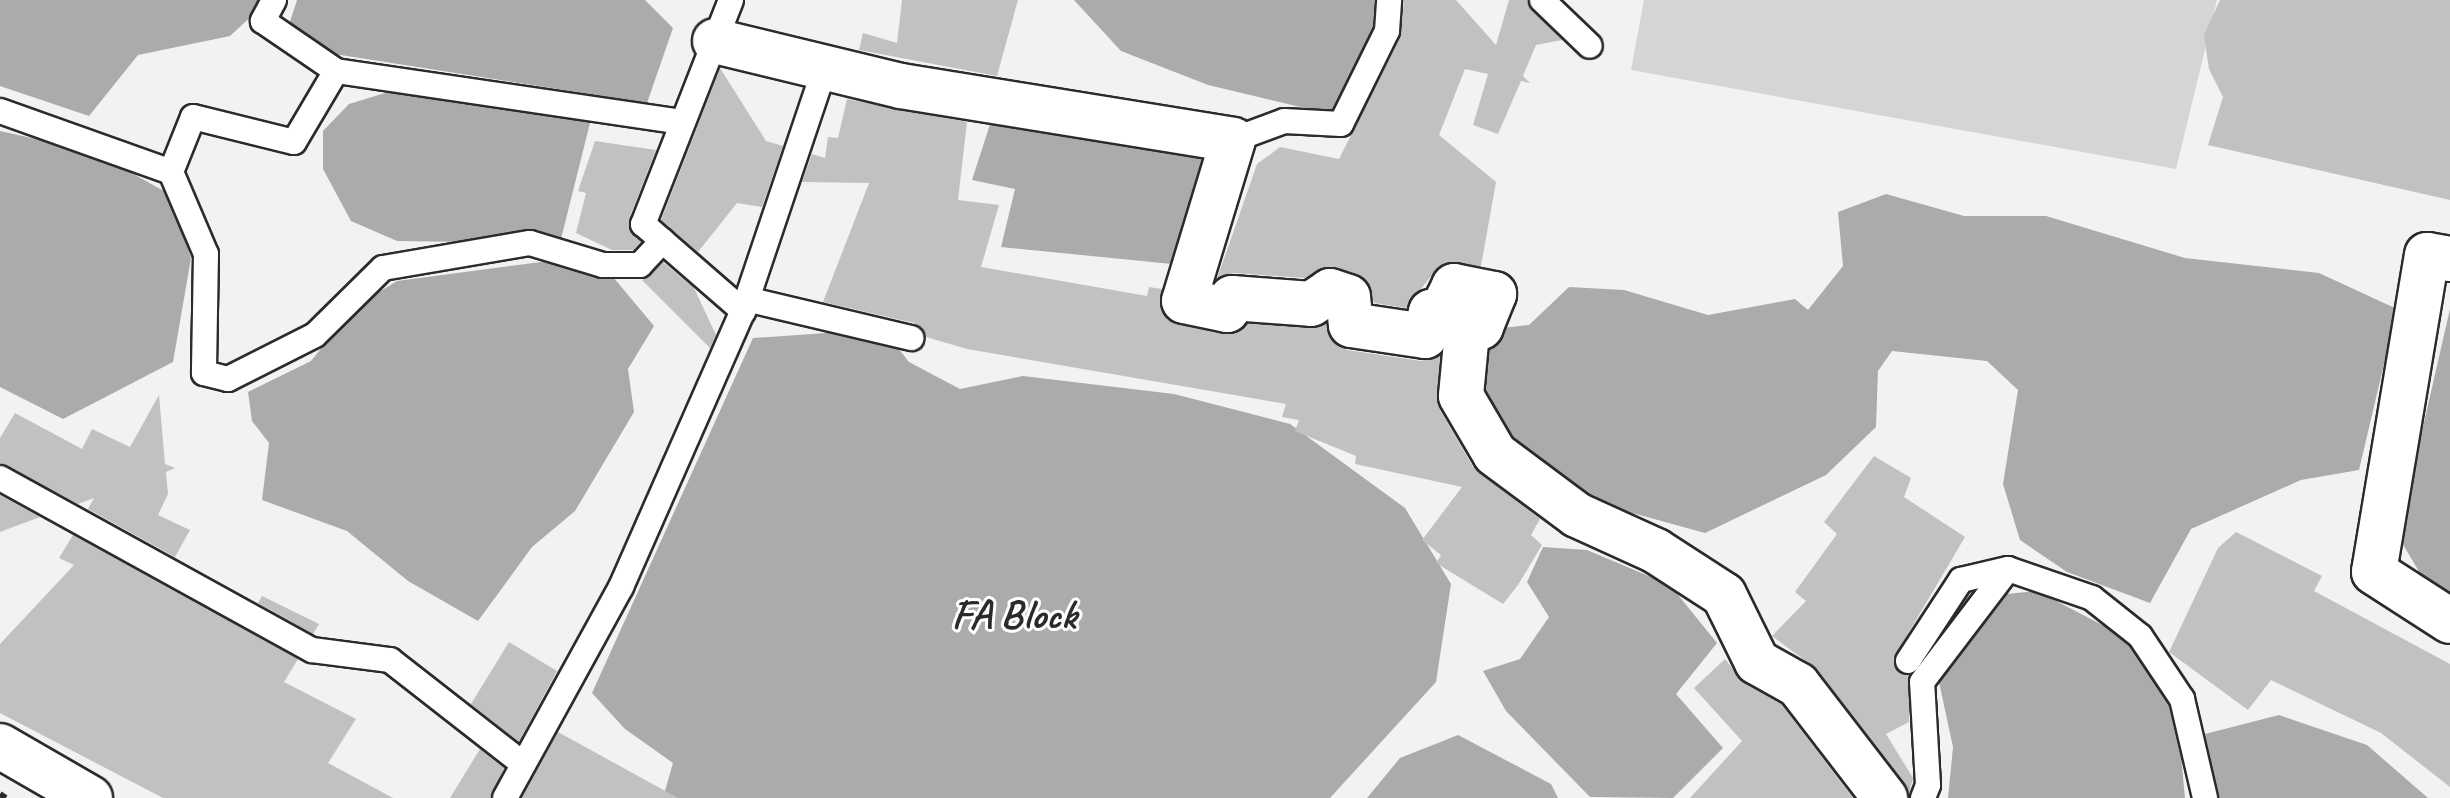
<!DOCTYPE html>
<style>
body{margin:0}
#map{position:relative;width:2450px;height:798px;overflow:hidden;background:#f2f2f2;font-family:Caveat,sans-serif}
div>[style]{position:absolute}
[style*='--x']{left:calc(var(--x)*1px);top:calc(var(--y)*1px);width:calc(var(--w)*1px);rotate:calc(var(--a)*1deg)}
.green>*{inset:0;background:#d5d5d5}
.water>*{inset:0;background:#ababab}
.building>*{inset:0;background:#c1c1c1}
.roads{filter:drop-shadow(2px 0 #2b2b2b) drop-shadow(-2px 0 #2b2b2b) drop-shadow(0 2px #2b2b2b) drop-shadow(0 -2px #2b2b2b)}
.service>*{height:24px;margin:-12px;padding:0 12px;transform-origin:12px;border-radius:12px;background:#fff}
.minor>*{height:44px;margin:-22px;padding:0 22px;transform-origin:22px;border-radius:22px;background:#fff}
.primary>*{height:44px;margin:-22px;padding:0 22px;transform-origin:22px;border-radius:22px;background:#fff}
.rail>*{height:6px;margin-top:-3px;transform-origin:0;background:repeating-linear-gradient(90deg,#2b2b2b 0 12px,transparent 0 18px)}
span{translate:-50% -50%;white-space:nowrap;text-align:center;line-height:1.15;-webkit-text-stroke:6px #fff;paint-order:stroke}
.neighbourhood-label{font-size:42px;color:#2b2b2b;font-weight:700}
</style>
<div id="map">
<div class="green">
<div style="clip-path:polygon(1644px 0,2217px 0,2176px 169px,1631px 70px)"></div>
</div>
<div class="water">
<div style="clip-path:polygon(0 0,269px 0,230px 36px,138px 55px,89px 116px,0 86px)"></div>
<div style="clip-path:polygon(297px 0,645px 0,673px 28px,647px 103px,315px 51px,287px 31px)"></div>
<div style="clip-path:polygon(1074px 0,1378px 0,1369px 69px,1338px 116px,1208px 85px,1121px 51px)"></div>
<div style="clip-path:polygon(408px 86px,591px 119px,560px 243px,397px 241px,351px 221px,323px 169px,323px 131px,349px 104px)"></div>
<div style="clip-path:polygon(993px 115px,1219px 150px,1192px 266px,1001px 247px,1015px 189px,972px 180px)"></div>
<div style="clip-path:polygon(0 131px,94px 152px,171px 195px,191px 258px,173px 362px,63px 419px,0 387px)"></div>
<div style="clip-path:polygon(1886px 194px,1964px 216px,2046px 216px,2185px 258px,2319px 273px,2397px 309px,2359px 470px,2301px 480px,2191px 529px,2150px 603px,2067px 572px,2020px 540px,2003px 484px,2018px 390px,1987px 361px,1892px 351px,1878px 371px,1876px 427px,1826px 475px,1705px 533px,1578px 498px,1506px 464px,1471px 402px,1476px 331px,1529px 325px,1569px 287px,1624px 290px,1708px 315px,1795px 299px,1808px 310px,1843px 266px,1838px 212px)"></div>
<div style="clip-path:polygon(541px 262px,603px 265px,654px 326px,628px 369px,634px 412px,575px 511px,532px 547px,478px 621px,408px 581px,347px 531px,262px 500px,269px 443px,252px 421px,248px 392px,311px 361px,356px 306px,397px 281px)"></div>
<div style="clip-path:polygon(2450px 309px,2450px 606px,2434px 597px,2398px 536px)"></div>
<div style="clip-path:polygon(883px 329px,909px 362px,960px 389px,1023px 376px,1174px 394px,1290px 424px,1405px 508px,1451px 584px,1436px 682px,1330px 798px,663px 798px,673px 763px,625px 729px,592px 693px,753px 338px)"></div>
<div style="clip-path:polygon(1543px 547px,1587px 550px,1670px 585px,1717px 643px,1676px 694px,1723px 748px,1673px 798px,1590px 797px,1506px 711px,1483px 671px,1520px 659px,1549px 617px,1527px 582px)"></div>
<div style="clip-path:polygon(2037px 591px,2135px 642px,2176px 703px,2185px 798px,1948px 798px,1953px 747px,1939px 682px,1997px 595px)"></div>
<div style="clip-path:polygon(2279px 715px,2367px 745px,2428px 798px,2218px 798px,2205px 734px)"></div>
<div style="clip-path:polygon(1458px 735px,1551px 784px,1558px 798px,1367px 798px,1400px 758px)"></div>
</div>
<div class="building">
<div style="clip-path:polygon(902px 0,1018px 0,997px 76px,859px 50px,863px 33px,897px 43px)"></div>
<div style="clip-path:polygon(1404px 0,1456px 0,1496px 45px,1509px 0,1527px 0,1562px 40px,1536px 45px,1523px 76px,1530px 83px,1521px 81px,1498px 134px,1473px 125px,1488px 74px,1465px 69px,1439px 135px,1496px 182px,1481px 266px,1439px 266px,1406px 308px,1374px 303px,1367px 281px,1337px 267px,1304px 278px,1234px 273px,1217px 279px,1257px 164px,1280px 147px,1339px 159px,1400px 38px)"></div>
<div style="clip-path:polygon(2220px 0,2450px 0,2450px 200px,2208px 145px,2223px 97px,2209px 69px,2204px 35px)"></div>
<div style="clip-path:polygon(720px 68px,766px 141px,783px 146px,762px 207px,737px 203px,698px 252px,661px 220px)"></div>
<div style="clip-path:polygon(847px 99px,967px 122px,958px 200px,999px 205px,981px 267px,1147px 296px,1149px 287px,1162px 289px,1167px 320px,1222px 334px,1247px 324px,1326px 324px,1330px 338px,1347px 350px,1421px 361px,1440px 355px,1439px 408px,1473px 467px,1540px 519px,1531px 535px,1542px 545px,1518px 585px,1503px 604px,1436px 563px,1441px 555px,1422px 540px,1462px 487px,1355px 464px,1356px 456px,1295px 431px,1299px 420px,1282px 417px,1286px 404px,967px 349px,926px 337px,914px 323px,823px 302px,869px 183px,802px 182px,812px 154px,825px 158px,828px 137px,838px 138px)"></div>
<div style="clip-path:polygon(595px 141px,656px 150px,629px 219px,641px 242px,633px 250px,612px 250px,576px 233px,586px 193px,578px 191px)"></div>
<div style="clip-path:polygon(663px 262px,694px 288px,716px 335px,710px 348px,642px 280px)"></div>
<div style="clip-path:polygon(159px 395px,165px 464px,175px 468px,166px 472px,168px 494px,158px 515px,190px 530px,175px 557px,88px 509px,94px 498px,78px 504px,0 463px,0 438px,15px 413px,82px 449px,92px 429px,130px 447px)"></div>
<div style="clip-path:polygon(1874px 456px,1911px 478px,1904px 497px,1965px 537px,1893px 659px,1909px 676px,1909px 722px,1886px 734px,1913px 778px,1909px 793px,1818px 670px,1772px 636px,1806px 601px,1795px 592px,1837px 534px,1824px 522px)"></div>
<div style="clip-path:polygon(0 495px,40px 517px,0 532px)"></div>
<div style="clip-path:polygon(2236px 532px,2322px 576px,2314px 591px,2450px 664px,2450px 787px,2381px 733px,2271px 680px,2248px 710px,2169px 652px,2218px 548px)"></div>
<div style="clip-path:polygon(73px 535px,298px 659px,284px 682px,356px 719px,328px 763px,393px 798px,163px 798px,0 713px,0 644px,74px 565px,59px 558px)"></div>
<div style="clip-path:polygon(262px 596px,319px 624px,313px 634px,258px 603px)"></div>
<div style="clip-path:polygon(509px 642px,557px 671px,519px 742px,471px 704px)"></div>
<div style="clip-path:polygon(1725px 659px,1744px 683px,1781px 704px,1853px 798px,1690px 798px,1742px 741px,1694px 688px)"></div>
<div style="clip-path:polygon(558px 732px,678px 798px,522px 798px)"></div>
<div style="clip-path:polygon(480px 749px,504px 768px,490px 798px,450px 798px)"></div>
</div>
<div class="roads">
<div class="service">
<div style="--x:274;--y:0;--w:24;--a:118"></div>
<div style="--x:263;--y:21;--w:88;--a:34.4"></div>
<div style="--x:336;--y:71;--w:349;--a:8.4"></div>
<div style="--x:731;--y:0;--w:241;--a:111.4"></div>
<div style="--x:643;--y:224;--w:133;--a:41"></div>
<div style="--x:1542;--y:0;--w:66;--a:43.8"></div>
<div style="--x:0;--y:111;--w:182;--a:19.6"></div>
<div style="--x:171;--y:172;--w:89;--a:66.9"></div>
<div style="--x:206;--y:254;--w:119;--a:91"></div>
<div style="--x:204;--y:373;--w:25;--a:14"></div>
<div style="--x:228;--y:379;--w:97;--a:-26.8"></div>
<div style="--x:315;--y:335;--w:95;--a:-44.6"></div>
<div style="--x:383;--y:268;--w:149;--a:-9.7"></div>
<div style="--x:530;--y:243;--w:76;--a:16.8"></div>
<div style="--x:603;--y:265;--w:37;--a:0"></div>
<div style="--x:640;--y:265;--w:33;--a:-47"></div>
<div style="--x:1233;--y:140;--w:54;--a:-20.4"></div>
<div style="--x:1284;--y:121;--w:57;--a:3"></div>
<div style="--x:1341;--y:124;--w:104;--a:-63.7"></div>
<div style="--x:1387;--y:31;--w:31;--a:-86"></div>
<div style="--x:171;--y:172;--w:59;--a:-68.2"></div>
<div style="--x:193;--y:117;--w:104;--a:13.9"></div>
<div style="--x:294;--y:142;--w:82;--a:-59.4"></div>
<div style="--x:746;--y:299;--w:170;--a:13.3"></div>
<div style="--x:0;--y:478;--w:356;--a:28.9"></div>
<div style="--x:312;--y:650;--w:79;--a:7.3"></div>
<div style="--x:390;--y:660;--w:169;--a:38"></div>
<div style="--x:1908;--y:661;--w:97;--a:-56.8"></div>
<div style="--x:1961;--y:580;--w:48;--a:-13.2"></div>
<div style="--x:2008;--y:569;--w:89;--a:19"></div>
<div style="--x:2092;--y:598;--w:61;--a:38.4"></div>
<div style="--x:2140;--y:636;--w:76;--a:56.3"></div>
<div style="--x:2182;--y:699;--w:102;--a:76.9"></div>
<div style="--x:505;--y:798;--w:241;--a:-61.2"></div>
<div style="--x:621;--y:587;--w:302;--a:-66.2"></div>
<div style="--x:743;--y:311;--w:256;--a:-71.4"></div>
<div style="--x:1923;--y:798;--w:14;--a:-69"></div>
<div style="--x:1928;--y:785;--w:103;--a:-93.3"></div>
<div style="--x:1922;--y:682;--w:142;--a:-52.7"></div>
</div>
<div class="minor">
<div style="--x:715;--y:41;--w:191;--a:13.6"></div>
<div style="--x:901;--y:86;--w:336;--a:9.2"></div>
<div style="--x:1233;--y:140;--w:168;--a:106.9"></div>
<div style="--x:1184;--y:301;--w:44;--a:11.8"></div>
<div style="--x:1227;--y:310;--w:13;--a:-67"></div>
<div style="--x:1232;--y:298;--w:79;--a:4.3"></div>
<div style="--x:1311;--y:304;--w:23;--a:-34"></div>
<div style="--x:1330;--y:291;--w:19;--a:18"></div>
<div style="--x:1348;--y:297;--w:28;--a:84"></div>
<div style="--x:1351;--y:325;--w:75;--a:8.5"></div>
<div style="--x:1425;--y:336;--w:25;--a:-76"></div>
<div style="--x:1431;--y:312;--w:10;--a:6"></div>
<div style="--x:1441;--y:313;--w:30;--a:-64"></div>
<div style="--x:1454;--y:286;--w:41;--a:11.3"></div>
<div style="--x:1494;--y:294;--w:35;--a:112"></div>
<div style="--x:1481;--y:327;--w:15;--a:160"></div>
<div style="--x:1467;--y:332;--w:64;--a:95.4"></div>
<div style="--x:1461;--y:396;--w:67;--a:59.6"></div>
<div style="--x:1495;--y:454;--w:102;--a:36.6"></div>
<div style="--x:1577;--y:515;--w:87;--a:24.5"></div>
<div style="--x:1656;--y:551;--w:81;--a:32.9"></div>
<div style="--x:1724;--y:595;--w:75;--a:63.8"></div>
<div style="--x:1757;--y:662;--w:47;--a:29.3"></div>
<div style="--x:1798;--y:685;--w:143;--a:52.4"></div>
<div style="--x:2450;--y:259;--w:23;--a:-170"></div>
<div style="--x:2427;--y:255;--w:321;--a:99.5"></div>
<div style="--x:2374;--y:572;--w:90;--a:32.8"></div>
</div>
<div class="primary">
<div style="--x:0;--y:746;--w:104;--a:30"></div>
</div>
</div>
<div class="rail">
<div style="--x:0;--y:794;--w:7;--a:34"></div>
</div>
<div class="neighbourhood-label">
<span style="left:1014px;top:615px">FA Block</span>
</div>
</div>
